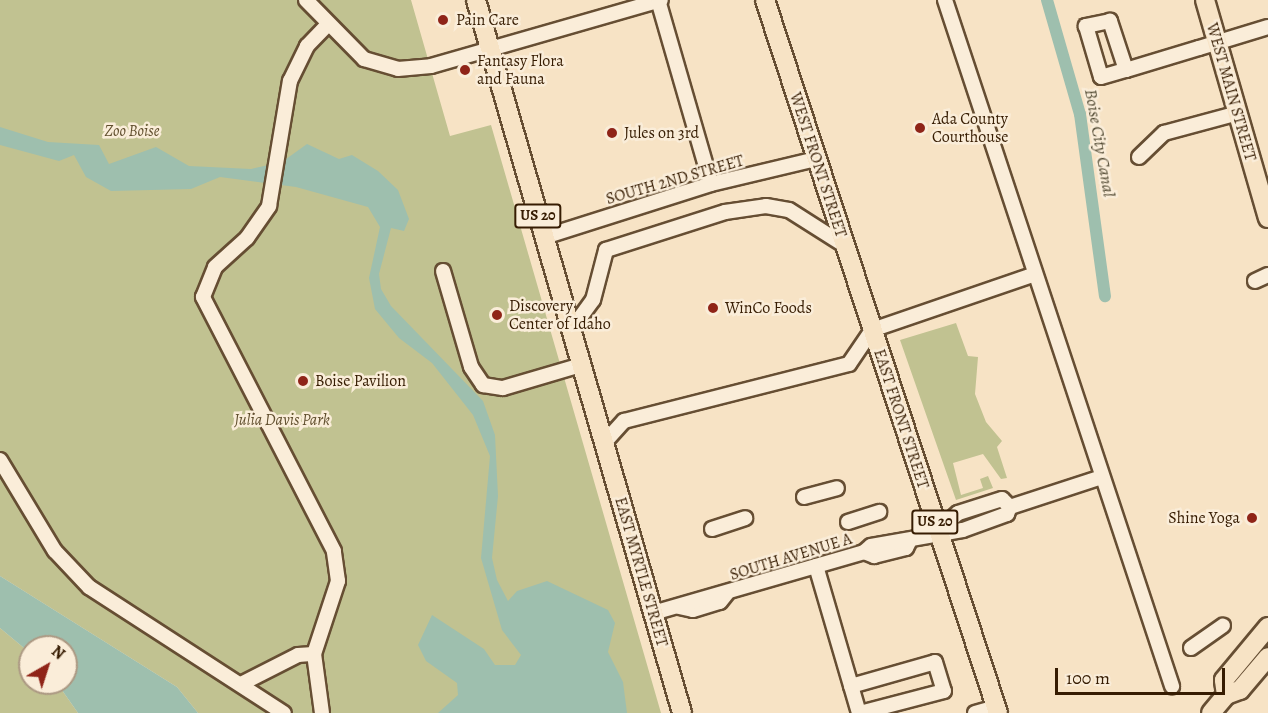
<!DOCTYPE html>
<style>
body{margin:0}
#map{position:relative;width:1268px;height:713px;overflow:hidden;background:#f7e3c5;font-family:Alegreya,serif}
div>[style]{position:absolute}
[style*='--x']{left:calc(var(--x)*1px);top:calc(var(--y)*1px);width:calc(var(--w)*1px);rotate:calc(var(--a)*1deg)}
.green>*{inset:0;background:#c1c291}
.water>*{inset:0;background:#9ebfae}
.canal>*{height:12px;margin:-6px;padding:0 6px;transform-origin:6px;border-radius:6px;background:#9ebfae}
.roads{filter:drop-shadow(2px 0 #664e33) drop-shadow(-2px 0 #664e33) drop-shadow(0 2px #664e33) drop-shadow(0 -2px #664e33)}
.minor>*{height:14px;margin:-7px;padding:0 7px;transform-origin:7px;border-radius:7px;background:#faedd9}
.major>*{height:18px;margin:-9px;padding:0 9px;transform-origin:9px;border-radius:9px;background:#f7e3c5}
.dots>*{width:16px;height:16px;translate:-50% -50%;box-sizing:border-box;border:3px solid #faedd9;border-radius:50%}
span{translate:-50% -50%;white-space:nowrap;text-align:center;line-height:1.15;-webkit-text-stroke:5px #faedd9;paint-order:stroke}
.shield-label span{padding:2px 4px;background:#faedd9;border:2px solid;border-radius:4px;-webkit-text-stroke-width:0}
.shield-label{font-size:15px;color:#361c02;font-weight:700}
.poi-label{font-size:16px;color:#361c02}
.left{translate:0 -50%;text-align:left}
.right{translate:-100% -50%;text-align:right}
.street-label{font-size:16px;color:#361c02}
.park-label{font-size:16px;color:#604e2d;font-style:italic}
.water-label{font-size:18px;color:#554d36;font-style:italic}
.north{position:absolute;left:18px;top:635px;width:60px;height:60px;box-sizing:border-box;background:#faedd9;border:2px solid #ac9983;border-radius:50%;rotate:39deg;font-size:16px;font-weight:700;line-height:24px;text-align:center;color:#361c02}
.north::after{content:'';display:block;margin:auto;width:21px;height:27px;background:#8f2418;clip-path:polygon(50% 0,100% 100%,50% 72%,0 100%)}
.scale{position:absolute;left:1055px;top:668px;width:170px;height:27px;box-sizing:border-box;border:3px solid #361c02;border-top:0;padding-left:8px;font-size:18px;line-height:21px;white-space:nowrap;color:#361c02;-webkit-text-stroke:4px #faedd9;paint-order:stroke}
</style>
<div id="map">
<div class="green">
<div style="clip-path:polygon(0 0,411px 0,450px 136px,491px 125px,661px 713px,198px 713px,177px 687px,0 576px)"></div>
<div style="clip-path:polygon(956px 323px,968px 356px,978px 357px,975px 394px,986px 422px,1002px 441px,997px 447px,1007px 478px,1001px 479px,983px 454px,953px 463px,961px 495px,983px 488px,980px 479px,988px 476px,993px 488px,956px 500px,900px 340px)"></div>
<div style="clip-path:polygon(0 628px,30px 653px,30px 683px,57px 683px,78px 713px,0 713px)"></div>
</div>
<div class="water">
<div style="clip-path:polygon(0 127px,48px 142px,99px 145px,109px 164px,156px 147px,189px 166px,251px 169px,282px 162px,307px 144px,339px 159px,352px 155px,378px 171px,398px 190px,409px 219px,404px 231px,391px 228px,379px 274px,381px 289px,391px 306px,483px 401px,495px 435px,498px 496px,492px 558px,497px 580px,508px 601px,517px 591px,547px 581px,608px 610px,615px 623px,608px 652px,623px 682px,627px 713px,438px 713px,458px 695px,457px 683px,426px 661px,418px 645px,432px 615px,484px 649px,495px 665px,515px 665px,521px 655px,502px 630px,481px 558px,490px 456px,473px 415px,432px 363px,399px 338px,375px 309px,369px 278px,380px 227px,368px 207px,296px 187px,220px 177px,191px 189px,111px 191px,86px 177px,74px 155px,59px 161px,0 145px)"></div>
<div style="clip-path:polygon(0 576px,177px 687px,198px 713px,78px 713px,57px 683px,66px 683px,66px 647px,30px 647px,30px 653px,0 628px)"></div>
</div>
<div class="canal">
<div style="--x:1047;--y:0;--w:119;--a:73.9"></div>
<div style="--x:1080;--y:114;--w:184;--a:82.2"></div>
</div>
<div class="roads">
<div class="minor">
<div style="--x:306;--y:0;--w:83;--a:45.5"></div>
<div style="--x:364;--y:59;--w:35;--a:16"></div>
<div style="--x:398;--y:69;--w:33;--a:-5"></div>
<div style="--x:431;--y:66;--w:239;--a:-16"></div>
<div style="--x:658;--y:0;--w:191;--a:73.9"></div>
<div style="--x:945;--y:0;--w:723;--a:71.69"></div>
<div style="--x:1126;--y:70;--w:52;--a:-108.1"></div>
<div style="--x:1110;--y:21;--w:25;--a:168"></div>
<div style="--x:1086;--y:26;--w:53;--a:73.6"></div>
<div style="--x:1101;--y:77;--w:26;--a:-16"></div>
<div style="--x:1126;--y:70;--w:76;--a:-16.8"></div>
<div style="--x:1199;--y:48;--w:72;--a:-16.9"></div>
<div style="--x:1139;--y:157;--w:35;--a:-44"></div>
<div style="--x:1164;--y:133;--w:77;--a:-15.1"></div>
<div style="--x:544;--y:237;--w:175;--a:-17.6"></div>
<div style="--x:711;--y:184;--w:108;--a:-13.4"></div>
<div style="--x:443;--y:271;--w:100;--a:73.7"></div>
<div style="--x:471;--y:367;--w:22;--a:56"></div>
<div style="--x:483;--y:385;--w:20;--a:9"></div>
<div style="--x:503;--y:388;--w:81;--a:-16.4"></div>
<div style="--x:1255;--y:281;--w:14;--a:-25"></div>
<div style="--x:571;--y:330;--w:37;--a:-54"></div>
<div style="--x:593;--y:300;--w:52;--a:-75.4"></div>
<div style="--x:606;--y:250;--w:125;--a:-17.7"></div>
<div style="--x:725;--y:212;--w:41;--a:-8.3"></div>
<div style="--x:766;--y:206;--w:23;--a:10"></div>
<div style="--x:789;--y:210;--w:65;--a:32.5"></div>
<div style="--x:604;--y:443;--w:30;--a:-48"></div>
<div style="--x:624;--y:421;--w:232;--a:-14.2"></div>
<div style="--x:849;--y:364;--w:41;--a:-55.9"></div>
<div style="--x:872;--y:330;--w:170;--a:-18.9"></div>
<div style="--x:0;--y:460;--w:106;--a:58.9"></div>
<div style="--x:55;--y:551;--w:50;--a:46.6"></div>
<div style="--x:89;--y:587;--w:232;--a:32.9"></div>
<div style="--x:804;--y:497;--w:34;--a:-15"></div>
<div style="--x:1010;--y:507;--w:97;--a:-18.1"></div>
<div style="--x:848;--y:522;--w:33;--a:-18"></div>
<div style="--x:712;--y:529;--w:35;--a:-18"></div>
<div style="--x:864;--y:552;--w:11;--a:22"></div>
<div style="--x:874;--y:556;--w:33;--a:-14"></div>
<div style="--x:906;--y:548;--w:9;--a:-63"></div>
<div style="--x:816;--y:566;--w:153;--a:73.7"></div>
<div style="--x:679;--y:607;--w:14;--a:12"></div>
<div style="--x:693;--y:610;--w:28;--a:-17"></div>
<div style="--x:720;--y:602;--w:11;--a:-52"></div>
<div style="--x:653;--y:613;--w:220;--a:-16.1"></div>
<div style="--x:864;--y:552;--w:9;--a:-41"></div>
<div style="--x:871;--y:546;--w:93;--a:-9.9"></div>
<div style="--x:963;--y:530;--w:47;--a:-20"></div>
<div style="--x:1007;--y:514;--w:8;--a:-67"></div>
<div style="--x:1010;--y:507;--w:11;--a:-135"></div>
<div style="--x:1002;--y:499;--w:46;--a:162.3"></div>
<div style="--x:958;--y:513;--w:27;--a:138"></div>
<div style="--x:1191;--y:648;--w:39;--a:-35"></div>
<div style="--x:241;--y:684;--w:64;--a:-27"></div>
<div style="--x:298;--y:655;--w:16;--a:-4"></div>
<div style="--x:851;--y:686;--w:87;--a:-15.9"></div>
<div style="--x:935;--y:662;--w:30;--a:73"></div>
<div style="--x:944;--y:691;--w:87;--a:165.3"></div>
<div style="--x:322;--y:713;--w:60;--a:-97.7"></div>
<div style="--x:314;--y:654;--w:77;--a:-71.8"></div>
<div style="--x:338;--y:581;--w:30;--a:-98"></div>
<div style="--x:334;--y:551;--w:286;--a:-117.3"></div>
<div style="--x:203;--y:297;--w:32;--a:-68"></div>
<div style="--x:215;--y:267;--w:43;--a:-42.2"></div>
<div style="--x:247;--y:238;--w:39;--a:-55"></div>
<div style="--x:269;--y:206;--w:127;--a:-80.5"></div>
<div style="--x:290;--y:81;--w:39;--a:-64"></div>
<div style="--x:307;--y:46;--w:29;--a:-46"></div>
<div style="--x:975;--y:713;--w:22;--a:-16"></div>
</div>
<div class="major">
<div style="--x:476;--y:0;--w:742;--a:73.88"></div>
<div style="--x:765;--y:0;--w:750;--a:71.9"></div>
<div style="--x:1205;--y:0;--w:227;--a:73.9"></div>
<div style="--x:1226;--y:695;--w:15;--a:-98"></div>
<div style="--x:1224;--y:680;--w:69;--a:-50.3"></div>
<div style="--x:1211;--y:713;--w:23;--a:-50"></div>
<div style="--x:1226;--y:695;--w:15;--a:-20"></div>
<div style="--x:1240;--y:690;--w:43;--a:-49.7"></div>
</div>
</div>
<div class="dots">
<div style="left:443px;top:20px;background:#8f2418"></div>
<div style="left:465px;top:70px;background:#8f2418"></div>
<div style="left:920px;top:128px;background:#8f2418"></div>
<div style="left:612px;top:133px;background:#8f2418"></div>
<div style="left:713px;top:308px;background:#8f2418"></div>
<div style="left:497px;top:315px;background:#8f2418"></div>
<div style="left:303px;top:381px;background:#8f2418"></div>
<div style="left:1252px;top:518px;background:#8f2418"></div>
</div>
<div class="shield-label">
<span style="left:538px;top:216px">US 20</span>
<span style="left:935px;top:522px">US 20</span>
</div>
<div class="poi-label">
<span class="left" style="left:456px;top:20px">Pain Care</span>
<span class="left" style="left:477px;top:70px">Fantasy Flora<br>and Fauna</span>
<span class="left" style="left:932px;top:128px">Ada County<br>Courthouse</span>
<span class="left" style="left:624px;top:133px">Jules on 3rd</span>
<span class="left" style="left:509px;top:315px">Discovery<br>Center of Idaho</span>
<span class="left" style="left:725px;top:308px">WinCo Foods</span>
<span class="left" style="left:315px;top:381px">Boise Pavilion</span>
<span class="right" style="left:1240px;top:518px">Shine Yoga</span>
</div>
<div class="street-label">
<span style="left:1231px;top:92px;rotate:74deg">WEST MAIN STREET</span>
<span style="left:818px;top:165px;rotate:72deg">WEST FRONT STREET</span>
<span style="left:675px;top:180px;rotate:-16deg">SOUTH 2ND STREET</span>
<span style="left:901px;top:419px;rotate:72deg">EAST FRONT STREET</span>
<span style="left:791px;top:557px;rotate:-17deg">SOUTH AVENUE A</span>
<span style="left:641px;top:572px;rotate:74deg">EAST MYRTLE STREET</span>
</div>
<div class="park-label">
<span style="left:132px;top:131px">Zoo Boise</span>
<span style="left:282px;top:420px">Julia Davis Park</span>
</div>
<div class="water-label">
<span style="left:1100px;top:143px;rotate:80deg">Boise City Canal</span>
</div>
<div class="north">N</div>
<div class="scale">100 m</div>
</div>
